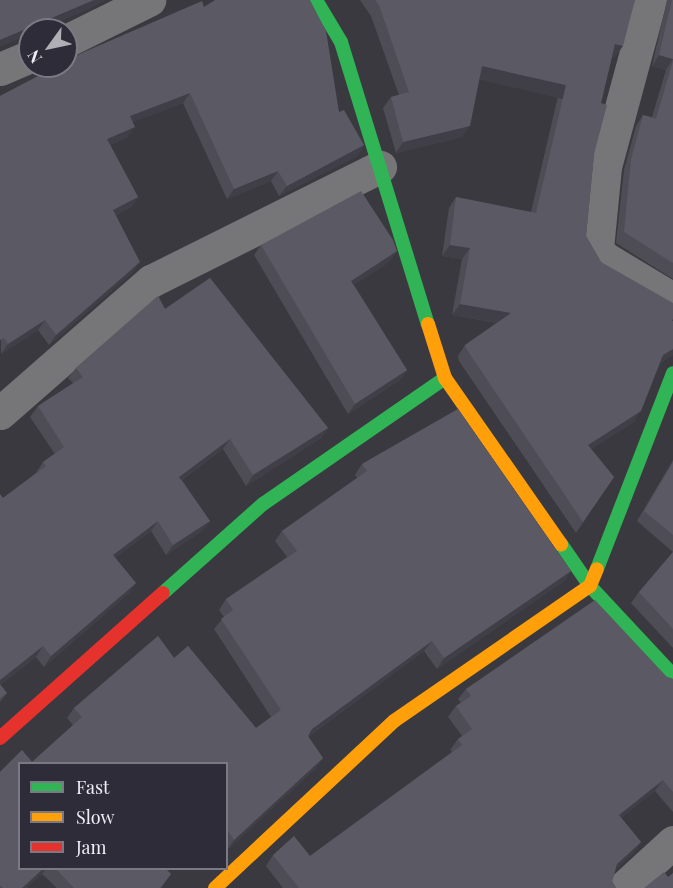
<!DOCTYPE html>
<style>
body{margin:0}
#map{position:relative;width:673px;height:888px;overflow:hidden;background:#3a3940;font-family:"Playfair Display",serif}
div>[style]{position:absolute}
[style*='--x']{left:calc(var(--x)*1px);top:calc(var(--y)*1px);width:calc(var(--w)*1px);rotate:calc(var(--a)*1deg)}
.street>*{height:33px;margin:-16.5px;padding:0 16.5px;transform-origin:16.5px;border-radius:16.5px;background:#767679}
.fast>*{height:14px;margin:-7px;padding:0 7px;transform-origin:7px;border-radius:7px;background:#30b455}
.slow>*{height:14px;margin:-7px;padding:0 7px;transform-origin:7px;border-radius:7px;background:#ff9f0a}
.jam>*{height:14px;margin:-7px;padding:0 7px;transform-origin:7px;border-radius:7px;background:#e5322d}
.wall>*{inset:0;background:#4e4d56}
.shaded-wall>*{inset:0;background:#403e46;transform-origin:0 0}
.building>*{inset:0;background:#5b5964}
span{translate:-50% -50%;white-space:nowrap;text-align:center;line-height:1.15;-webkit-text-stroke:5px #2e2c38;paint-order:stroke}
.legend{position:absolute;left:18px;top:762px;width:210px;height:108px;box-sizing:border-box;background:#2e2c38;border:2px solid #7b7a84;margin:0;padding:8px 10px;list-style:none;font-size:18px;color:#efeef6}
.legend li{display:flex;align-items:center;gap:12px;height:30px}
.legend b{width:30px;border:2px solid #7b7a84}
.north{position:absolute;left:18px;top:18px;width:60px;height:60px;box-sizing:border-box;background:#2e2c38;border:2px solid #7b7a84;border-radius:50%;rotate:237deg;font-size:16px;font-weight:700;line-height:24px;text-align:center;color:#efeef6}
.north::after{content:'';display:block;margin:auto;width:21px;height:27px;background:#b0afb6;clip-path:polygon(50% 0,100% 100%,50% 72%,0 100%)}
</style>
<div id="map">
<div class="street">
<div style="--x:650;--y:0;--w:173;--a:105.1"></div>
<div style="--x:605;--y:167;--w:81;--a:95.6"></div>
<div style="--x:597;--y:248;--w:11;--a:56"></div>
<div style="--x:603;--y:257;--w:82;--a:31"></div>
<div style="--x:66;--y:41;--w:93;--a:-26.3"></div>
<div style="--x:0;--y:69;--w:33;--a:-23"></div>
<div style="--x:0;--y:413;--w:201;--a:-41.2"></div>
<div style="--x:151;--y:281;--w:256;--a:-26.5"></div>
<div style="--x:623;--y:888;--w:68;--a:-42.6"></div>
</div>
<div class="fast">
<div style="--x:316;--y:0;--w:49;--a:59.2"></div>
<div style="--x:341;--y:42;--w:295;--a:72.9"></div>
<div style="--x:561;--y:544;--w:51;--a:55.4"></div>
<div style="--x:590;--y:586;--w:122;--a:47"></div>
<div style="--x:597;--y:569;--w:210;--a:-68.8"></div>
<div style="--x:163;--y:593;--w:134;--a:-41.7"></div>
<div style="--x:263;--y:504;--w:221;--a:-34.7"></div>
</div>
<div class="slow">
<div style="--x:428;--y:324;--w:57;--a:72.5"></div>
<div style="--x:445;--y:378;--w:203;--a:55.1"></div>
<div style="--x:215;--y:888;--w:245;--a:-43"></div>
<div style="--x:394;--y:721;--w:238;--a:-34.6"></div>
<div style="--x:590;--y:586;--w:18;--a:-68"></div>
</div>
<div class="jam">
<div style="--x:0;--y:738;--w:218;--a:-41.7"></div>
</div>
<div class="wall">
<div style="clip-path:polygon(360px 0,635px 0,615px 57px,612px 56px,601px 103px,594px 154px,586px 236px,601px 262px,673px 321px,673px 355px,660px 363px,634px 422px,591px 449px,614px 477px,576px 533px,459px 361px,458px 356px,465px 345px,497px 323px,452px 315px,462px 259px,442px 256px,449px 208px,456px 197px,531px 212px,558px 96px,479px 78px,462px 137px,396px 153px,383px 108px,391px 97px,399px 95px,371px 16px)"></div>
<div style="clip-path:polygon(667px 0,673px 0,673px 279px,616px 243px,624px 170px,636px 126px,643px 115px,652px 117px,666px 70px,652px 66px)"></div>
<div style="clip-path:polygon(204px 7px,339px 112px,364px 145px,357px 156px,279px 196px,271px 181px,227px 199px,183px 103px,133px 122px,128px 137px,110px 145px,138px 197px,131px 207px,116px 215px,133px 272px,49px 345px,38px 330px,1px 354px,0 96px)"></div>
<div style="clip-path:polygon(261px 245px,397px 251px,389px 262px,354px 285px,407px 370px,400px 380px,348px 414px,254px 255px)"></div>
<div style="clip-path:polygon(210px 278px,328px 428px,321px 438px,246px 486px,223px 449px,182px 480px,210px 521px,202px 531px,166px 555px,151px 531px,115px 558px,136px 583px,129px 593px,44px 667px,36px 657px,0 685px,7px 693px,0 702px,0 494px,3px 498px,36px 473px,43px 462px,55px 454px,30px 417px,38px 406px,73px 383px,68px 378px,76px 368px,158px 296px,165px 309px)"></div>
<div style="clip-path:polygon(458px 409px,571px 571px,564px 581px,437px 669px,424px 651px,308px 737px,323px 758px,316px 768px,227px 850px,226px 849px,226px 764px,20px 764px,20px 868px,165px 868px,171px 874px,161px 888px,57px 888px,42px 874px,26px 888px,0 888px,0 772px,22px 750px,32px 762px,73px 725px,67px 718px,74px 708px,158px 636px,174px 658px,188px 646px,256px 728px,271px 717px,214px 629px,224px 617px,219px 610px,226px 599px,287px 557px,275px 541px,282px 531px,357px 478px,355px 475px,362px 464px)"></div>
<div style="clip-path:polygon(673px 460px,673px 648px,631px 603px,639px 592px,673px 552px,637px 521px)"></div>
<div style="clip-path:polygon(667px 677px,673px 679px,673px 812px,655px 791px,621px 818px,641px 842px,633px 853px,616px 869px,612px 881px,616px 888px,283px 888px,266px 866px,273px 855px,310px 856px,452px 752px,450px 750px,458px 739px,462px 736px,448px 717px,456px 706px,461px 703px,458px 699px,466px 689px)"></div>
</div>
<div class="shaded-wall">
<div style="clip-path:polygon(94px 0,106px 0,87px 10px,39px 30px,30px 30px,30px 34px,0 47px,0 40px)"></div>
<div style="clip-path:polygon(615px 44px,623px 46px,615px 57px,607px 54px)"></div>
<div style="clip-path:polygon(659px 55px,673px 59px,666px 70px,652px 66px)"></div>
<div style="left:482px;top:66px;width:86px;height:14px;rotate:13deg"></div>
<div style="clip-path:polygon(190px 93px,183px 103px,123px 126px,130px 116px)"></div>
<div style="clip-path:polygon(470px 126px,462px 137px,396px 153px,403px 142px)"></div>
<div style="clip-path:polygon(135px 127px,128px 137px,100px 149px,107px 139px)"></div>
<div style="clip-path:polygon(364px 145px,357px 156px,279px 196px,287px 186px)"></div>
<div style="clip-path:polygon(278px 171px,271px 181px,227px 199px,234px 189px)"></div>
<div style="clip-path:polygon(138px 197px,131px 207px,106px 220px,113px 210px)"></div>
<div style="clip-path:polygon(450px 245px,470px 248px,462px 259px,442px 256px)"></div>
<div style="clip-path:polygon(397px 251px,389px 262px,344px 292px,351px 281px)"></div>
<div style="clip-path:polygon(140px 262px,133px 272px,49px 345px,56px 335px)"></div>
<div style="clip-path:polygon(460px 304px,511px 313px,504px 324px,452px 315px)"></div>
<div style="clip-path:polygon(45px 320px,38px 330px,1px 354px,8px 344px)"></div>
<div style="clip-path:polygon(673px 349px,673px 355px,656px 366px,663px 355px)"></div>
<div style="clip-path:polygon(407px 370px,400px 380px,348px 414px,355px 404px)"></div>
<div style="clip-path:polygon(641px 411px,634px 422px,581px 456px,588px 445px)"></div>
<div style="clip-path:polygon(328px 428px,321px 438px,246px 486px,253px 475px)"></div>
<div style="clip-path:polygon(230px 439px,223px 449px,172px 487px,179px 477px)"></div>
<div style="clip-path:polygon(158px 521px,151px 531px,106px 565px,113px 555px)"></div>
<div style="clip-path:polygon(210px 521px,202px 531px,166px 555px,173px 545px)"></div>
<div style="clip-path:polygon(571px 571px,564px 581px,437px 669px,444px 658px)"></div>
<div style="clip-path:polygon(136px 583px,129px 593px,44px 667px,51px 656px)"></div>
<div style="clip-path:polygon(432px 641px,424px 651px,305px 739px,312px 729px)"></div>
<div style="clip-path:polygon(43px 646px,36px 657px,0 685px,0 680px)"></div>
<div style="clip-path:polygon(323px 758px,316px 768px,227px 850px,234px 840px)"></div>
<div style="clip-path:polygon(663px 780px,655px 791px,612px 826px,619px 815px)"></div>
<div style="clip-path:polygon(641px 842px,633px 853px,610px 875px,617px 864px)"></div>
<div style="clip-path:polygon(44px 868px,46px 868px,42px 874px,26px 888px,22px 888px)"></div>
</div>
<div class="building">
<div style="clip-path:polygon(0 0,94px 0,0 40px)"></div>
<div style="clip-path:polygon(215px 0,310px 0,326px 31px,339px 112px,344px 110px,364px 145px,287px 186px,278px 171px,234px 189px,190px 93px,130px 116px,135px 127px,107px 139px,138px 197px,113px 210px,140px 262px,56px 335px,45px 320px,8px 344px,4px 338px,0 340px,0 96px,57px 66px,66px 66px,66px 61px,84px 52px,202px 1px,204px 7px)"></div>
<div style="clip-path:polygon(375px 0,635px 0,623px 46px,615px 44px,601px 103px,607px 105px,594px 154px,586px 236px,601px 262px,673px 303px,673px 319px,672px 321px,673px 321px,673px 349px,663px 355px,641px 411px,588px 445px,614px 477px,583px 522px,467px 350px,465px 345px,511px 313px,460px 304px,470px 248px,450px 245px,456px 197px,536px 213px,566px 85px,482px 66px,470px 126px,403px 142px,391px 97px,409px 92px,379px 5px)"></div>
<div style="clip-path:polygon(672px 0,673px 0,673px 59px,659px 55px)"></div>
<div style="clip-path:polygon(673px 61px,673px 263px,624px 232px,631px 160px,643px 115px,656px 119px)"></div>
<div style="clip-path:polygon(361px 191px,393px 240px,397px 251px,351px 281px,407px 370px,355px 404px,261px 245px)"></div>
<div style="clip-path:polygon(210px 278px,328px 428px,253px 475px,230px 439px,179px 477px,210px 521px,173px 545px,158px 521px,113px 555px,136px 583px,51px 656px,43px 646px,0 680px,0 494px,3px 498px,46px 466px,43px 462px,64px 447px,38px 406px,83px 377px,76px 368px,158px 296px,165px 309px)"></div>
<div style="clip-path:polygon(458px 409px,571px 571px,444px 658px,432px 641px,312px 729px,308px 736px,323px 758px,234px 840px,226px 828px,226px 764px,20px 764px,20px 868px,44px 868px,22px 888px,3px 888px,0 885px,0 772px,22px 750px,32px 762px,82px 717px,74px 708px,158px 636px,174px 658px,188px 646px,256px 728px,281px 710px,221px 619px,233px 610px,226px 599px,297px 551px,282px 531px,367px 471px,362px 464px)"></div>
<div style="clip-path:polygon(673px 462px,673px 535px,644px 511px)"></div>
<div style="clip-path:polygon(673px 552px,673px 629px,639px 592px)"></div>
<div style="clip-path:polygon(595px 600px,667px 677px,673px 679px,673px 792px,663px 780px,619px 815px,641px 842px,617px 864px,612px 881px,616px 888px,299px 888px,273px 855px,294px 836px,310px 856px,462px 745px,458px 739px,472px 729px,456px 706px,471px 696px,466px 689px)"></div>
<div style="clip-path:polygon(0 684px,7px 693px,0 698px)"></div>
<div style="clip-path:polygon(55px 868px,165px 868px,171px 874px,160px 888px,74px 888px)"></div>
<div style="clip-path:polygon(664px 872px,668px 877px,673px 873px,673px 888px,644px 888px)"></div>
</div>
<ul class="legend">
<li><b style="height:8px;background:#30b455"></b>Fast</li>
<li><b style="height:8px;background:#ff9f0a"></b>Slow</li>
<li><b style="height:8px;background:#e5322d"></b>Jam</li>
</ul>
<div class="north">N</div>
</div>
